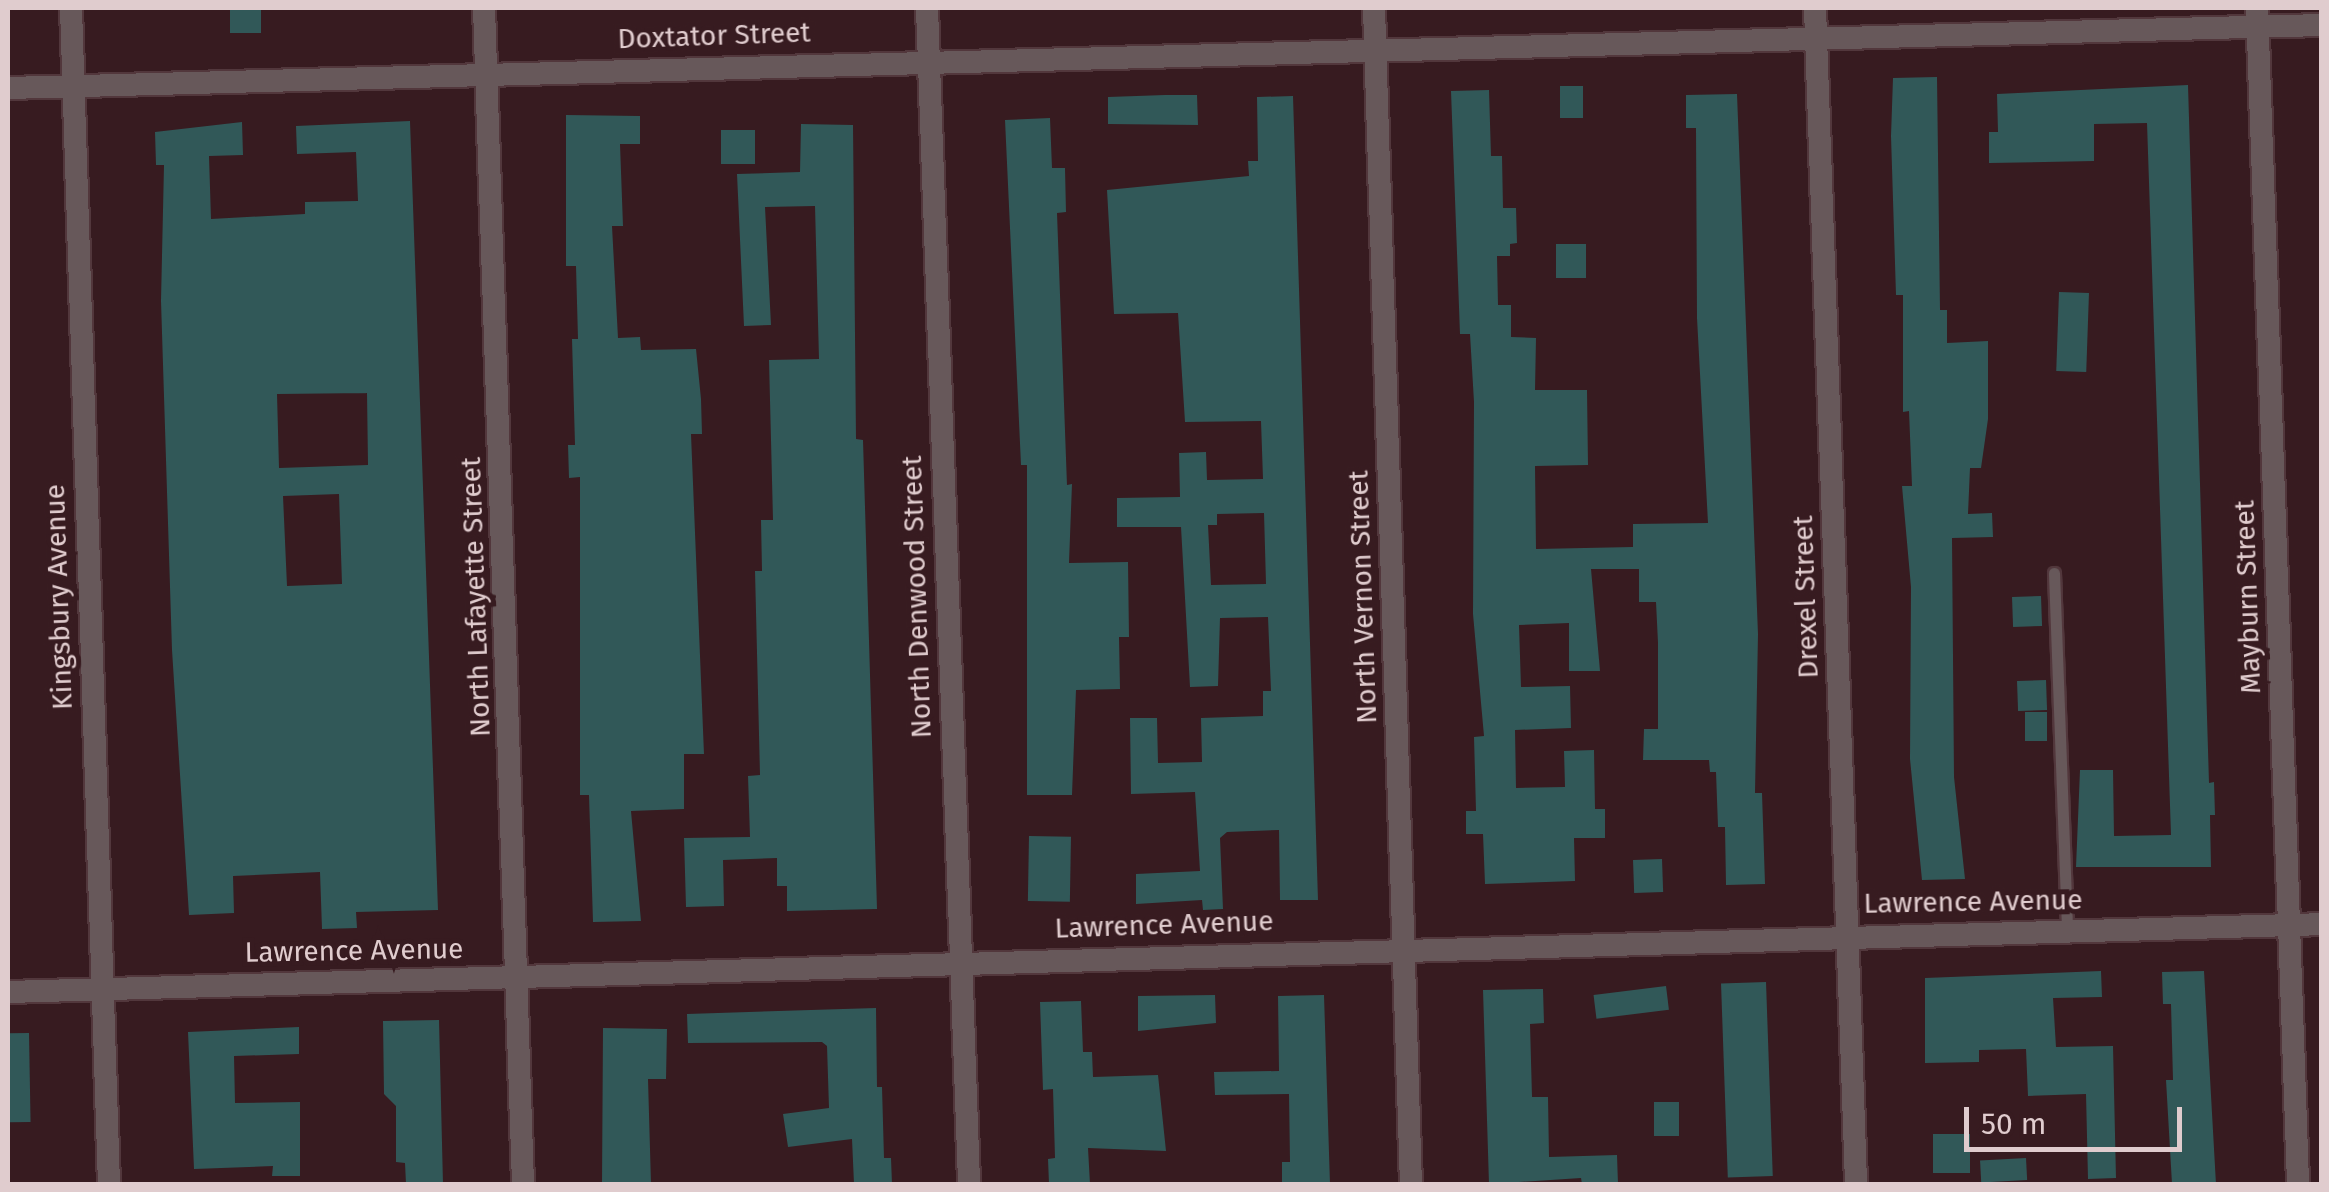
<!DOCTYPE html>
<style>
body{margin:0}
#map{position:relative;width:2329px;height:1192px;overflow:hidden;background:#371b20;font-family:"Fira Sans",sans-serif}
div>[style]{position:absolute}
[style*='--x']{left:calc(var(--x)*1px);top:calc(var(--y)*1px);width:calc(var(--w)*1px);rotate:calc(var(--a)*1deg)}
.building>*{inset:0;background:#315858;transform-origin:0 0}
.roads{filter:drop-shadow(2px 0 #52373c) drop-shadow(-2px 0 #52373c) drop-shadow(0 2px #52373c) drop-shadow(0 -2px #52373c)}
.lane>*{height:11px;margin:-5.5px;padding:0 5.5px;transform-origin:5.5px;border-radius:5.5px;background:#67585a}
.street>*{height:22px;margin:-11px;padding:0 11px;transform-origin:11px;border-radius:11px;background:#67585a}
span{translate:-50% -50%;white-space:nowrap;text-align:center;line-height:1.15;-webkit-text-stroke:10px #371b20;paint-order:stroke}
.street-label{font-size:28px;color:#e0ccce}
.frame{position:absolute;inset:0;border:10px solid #e0ccce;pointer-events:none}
.scale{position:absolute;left:1964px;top:1107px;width:218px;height:45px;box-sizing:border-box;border:5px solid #e0ccce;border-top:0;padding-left:12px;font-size:30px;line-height:35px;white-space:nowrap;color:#e0ccce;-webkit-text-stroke:8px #371b20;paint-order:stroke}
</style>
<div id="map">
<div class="building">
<div style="left:230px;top:8px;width:31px;height:25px"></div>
<div style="clip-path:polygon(1937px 77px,1940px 310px,1947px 310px,1947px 343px,1988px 341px,1988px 419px,1981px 468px,1970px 468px,1968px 514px,1992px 513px,1993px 537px,1952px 538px,1954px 777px,1965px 879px,1922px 880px,1910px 759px,1911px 587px,1902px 486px,1912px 486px,1909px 411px,1903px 412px,1903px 295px,1896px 295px,1891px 136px,1893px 78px)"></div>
<div style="clip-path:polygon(2188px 85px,2209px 783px,2214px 782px,2215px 815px,2210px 815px,2211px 867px,2076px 867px,2080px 770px,2113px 770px,2114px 836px,2171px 835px,2147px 123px,2094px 124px,2094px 161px,1989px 163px,1989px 132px,1998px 132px,1997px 94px)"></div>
<div style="left:1560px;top:86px;width:23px;height:32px"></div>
<div style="clip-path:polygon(1489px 90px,1491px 156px,1502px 156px,1503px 208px,1516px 208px,1517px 243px,1510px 244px,1510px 256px,1497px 256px,1498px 305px,1511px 305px,1511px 337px,1536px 338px,1535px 390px,1587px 390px,1588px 465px,1535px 466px,1536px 549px,1633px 547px,1633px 524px,1708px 523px,1697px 318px,1696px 128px,1686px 128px,1686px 95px,1737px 94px,1758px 634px,1755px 793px,1762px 793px,1765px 884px,1726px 885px,1725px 827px,1718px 827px,1716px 772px,1710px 772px,1709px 760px,1643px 760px,1644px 729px,1658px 729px,1658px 643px,1656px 602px,1639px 602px,1639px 569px,1591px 569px,1600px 671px,1569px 671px,1569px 623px,1519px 625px,1521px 687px,1570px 686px,1571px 728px,1515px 730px,1516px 788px,1565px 787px,1564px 751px,1594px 750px,1595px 809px,1605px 809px,1605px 838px,1574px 838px,1575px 881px,1485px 884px,1483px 834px,1466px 834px,1466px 811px,1476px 811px,1474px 737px,1484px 736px,1473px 614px,1474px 402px,1470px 334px,1460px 334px,1451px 91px)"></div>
<div style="clip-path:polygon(1165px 95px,1197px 95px,1198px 125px,1108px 124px,1108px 97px)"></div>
<div style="clip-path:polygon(evenodd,1293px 96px,1318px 900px,1280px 900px,1279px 830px,1227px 832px,1220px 838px,1223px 909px,1203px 910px,1202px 900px,1136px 904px,1136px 874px,1200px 871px,1195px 792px,1131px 794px,1130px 718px,1157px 718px,1158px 763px,1202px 762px,1201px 718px,1263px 716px,1263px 691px,1271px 691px,1268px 617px,1220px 618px,1218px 686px,1190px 687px,1181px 527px,1117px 527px,1117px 498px,1180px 497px,1179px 453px,1206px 452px,1207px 480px,1263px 479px,1261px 421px,1185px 422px,1178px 313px,1114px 314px,1107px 190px,1249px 176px,1248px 161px,1258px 161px,1257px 97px,1293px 96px,1264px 513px,1266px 584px,1211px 585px,1208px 525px,1217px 525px,1217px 514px,1264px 513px)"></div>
<div style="clip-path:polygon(566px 115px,640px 116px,640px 144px,620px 144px,623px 226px,612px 226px,618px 338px,640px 337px,641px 350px,696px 349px,701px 399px,702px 434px,691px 434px,704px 754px,684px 754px,684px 809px,631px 811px,641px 921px,593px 922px,589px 795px,580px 795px,580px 477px,569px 478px,568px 445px,575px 445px,572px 339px,578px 339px,576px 266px,566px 266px)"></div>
<div style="clip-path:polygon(1050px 118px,1052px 168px,1065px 168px,1066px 212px,1057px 213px,1067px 485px,1072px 484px,1069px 563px,1128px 562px,1129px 637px,1119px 637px,1120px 689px,1076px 690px,1072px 795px,1027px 795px,1027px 465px,1021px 465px,1005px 120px)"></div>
<div style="clip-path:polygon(evenodd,410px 121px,438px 910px,356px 912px,357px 928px,322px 929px,320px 872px,233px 876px,234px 913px,189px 915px,172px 650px,161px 301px,164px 165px,156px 165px,155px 132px,242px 122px,243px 155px,209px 156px,211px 219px,305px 214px,305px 202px,358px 201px,356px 152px,297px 154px,296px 126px,410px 121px,367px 393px,368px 465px,279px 468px,277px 394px,367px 393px,410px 121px,339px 494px,342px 584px,287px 586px,283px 496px,339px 494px)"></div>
<div style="clip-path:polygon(801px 124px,853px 125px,856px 439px,863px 440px,877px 909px,787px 911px,787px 886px,777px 886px,777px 858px,723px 860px,724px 906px,686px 907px,684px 838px,750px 837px,748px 776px,760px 775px,755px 571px,762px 571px,761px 520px,773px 520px,769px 360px,819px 359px,815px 206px,765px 207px,771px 325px,744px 326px,737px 174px,800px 172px)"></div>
<div style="left:721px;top:130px;width:34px;height:34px"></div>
<div style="left:1556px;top:244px;width:30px;height:34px"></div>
<div style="left:2059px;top:292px;width:30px;height:79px;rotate:2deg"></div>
<div style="left:2041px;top:596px;width:30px;height:29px;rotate:88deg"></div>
<div style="left:2046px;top:680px;width:30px;height:29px;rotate:88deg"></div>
<div style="left:2025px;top:712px;width:22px;height:29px"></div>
<div style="left:1029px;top:836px;width:42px;height:65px;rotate:1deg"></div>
<div style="left:1662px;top:859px;width:33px;height:29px;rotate:88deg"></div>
<div style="clip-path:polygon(2101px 971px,2102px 997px,2053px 998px,2056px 1047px,2113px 1046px,2116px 1178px,2088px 1179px,2086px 1094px,2028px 1096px,2026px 1049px,1979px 1050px,1979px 1062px,1925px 1063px,1925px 978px)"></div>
<div style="clip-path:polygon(2204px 971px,2216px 1184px,2172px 1184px,2166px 1080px,2173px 1080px,2171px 1004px,2163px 1004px,2162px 972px)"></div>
<div style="left:1766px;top:982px;width:194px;height:45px;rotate:88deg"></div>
<div style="left:1666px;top:986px;width:24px;height:73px;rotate:83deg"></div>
<div style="clip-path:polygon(1543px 989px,1544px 1023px,1530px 1024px,1532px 1097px,1548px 1097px,1549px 1157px,1617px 1155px,1618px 1184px,1582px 1184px,1581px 1178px,1489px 1184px,1483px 990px)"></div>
<div style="clip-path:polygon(1215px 995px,1216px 1023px,1138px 1031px,1138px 996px)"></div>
<div style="clip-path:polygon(1324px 995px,1330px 1184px,1282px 1184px,1282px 1162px,1290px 1162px,1289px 1094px,1215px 1095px,1214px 1072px,1279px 1071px,1278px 996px)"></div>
<div style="clip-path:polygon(1081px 1001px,1083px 1052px,1092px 1052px,1093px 1077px,1158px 1075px,1166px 1151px,1088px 1148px,1090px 1184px,1049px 1184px,1048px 1159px,1055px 1158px,1053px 1089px,1043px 1090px,1040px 1002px)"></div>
<div style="clip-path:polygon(876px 1008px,877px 1087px,882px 1087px,884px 1158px,891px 1158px,892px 1184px,854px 1184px,852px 1139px,788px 1147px,783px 1114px,829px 1108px,827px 1046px,822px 1042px,688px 1043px,687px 1014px)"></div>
<div style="clip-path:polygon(439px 1020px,443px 1184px,406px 1184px,405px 1163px,396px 1162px,396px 1106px,384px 1094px,383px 1021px)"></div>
<div style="clip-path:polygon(299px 1027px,299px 1054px,234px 1056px,235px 1103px,300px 1102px,300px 1176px,272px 1176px,273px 1166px,194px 1169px,188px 1032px)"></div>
<div style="clip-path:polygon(603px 1028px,667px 1029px,666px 1079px,648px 1079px,651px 1184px,602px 1184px)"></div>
<div style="left:29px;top:1033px;width:89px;height:21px;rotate:89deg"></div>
<div style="left:1654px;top:1102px;width:25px;height:34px"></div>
<div style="left:1933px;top:1134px;width:37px;height:39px"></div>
<div style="left:2026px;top:1158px;width:22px;height:46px;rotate:87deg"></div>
</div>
<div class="roads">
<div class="lane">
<div style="--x:2054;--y:573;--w:357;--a:87.9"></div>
</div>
<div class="street">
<div style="--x:71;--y:8;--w:1177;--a:88.15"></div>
<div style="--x:484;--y:8;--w:1177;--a:88.1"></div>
<div style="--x:927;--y:8;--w:1177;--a:87.95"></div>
<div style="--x:1374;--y:8;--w:1177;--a:88.2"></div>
<div style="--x:1815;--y:8;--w:1177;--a:88"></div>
<div style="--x:2257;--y:8;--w:1177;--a:88"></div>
<div style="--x:8;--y:88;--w:2315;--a:-1.56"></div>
<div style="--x:8;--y:992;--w:2315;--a:-1.68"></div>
</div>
</div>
<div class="street-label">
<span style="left:714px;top:36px;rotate:-2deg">Doxtator Street</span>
<span style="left:59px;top:597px;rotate:-92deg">Kingsbury Avenue</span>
<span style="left:476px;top:597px;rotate:-92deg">North Lafayette Street</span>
<span style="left:917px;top:597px;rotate:-92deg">North Denwood Street</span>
<span style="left:1363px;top:597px;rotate:-92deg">North Vernon Street</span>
<span style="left:1806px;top:597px;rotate:-92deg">Drexel Street</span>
<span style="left:2248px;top:597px;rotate:-92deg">Mayburn Street</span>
<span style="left:1973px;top:902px;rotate:-1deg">Lawrence Avenue</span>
<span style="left:1164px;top:925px;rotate:-2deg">Lawrence Avenue</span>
<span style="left:354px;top:951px;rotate:-1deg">Lawrence Avenue</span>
</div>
<div class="frame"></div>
<div class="scale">50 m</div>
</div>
